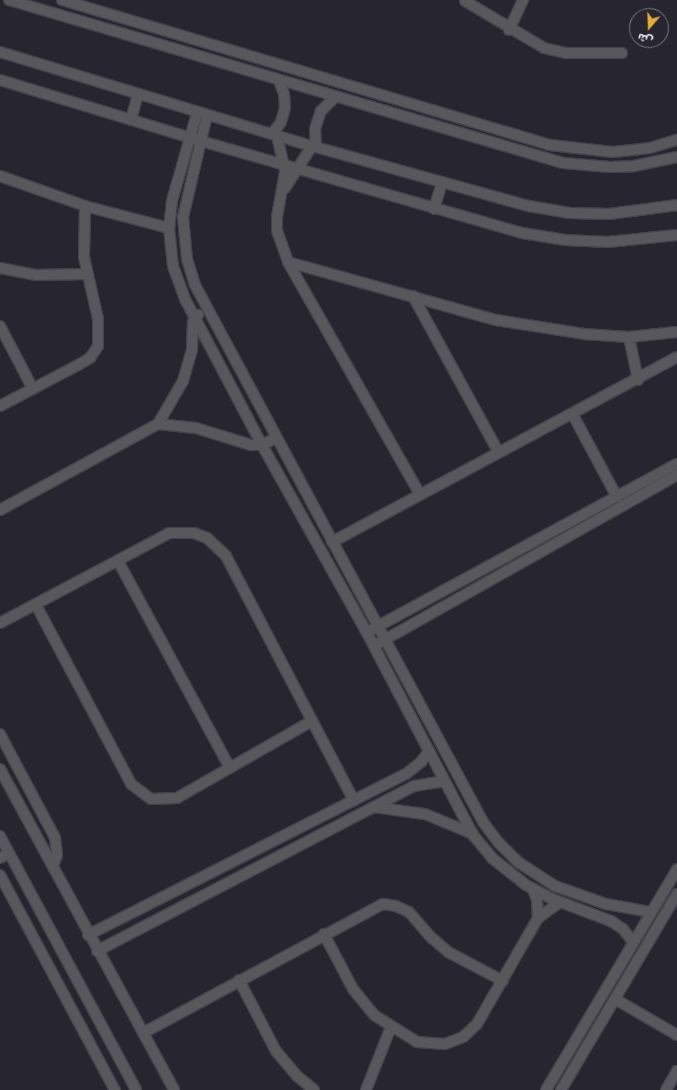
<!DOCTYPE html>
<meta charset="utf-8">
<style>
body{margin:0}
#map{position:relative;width:677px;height:1090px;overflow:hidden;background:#272630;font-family:Georgia,"Noto Sans Arabic",serif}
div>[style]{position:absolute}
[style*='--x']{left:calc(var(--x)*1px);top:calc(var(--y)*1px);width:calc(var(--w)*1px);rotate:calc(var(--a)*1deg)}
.roads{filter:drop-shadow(1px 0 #44434c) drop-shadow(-1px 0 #44434c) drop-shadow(0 1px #44434c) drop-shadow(0 -1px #44434c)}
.street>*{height:10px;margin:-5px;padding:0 5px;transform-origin:5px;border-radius:5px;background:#58575c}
span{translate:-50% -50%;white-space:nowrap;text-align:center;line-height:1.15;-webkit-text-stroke:3.5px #272630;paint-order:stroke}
.north{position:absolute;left:629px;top:8px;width:40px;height:40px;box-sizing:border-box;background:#272630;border:1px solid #797881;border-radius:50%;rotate:199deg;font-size:11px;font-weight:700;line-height:16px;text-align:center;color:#f3f2fa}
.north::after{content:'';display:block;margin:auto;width:14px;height:18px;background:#e3ae35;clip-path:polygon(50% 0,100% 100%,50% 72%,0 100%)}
</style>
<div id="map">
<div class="roads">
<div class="street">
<div style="--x:9;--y:0;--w:577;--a:16.4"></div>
<div style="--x:563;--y:163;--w:47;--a:4.9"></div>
<div style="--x:610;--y:167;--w:24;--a:-2"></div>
<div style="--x:634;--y:166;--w:44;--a:-11.8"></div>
<div style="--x:62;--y:0;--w:509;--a:16.55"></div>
<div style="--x:550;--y:145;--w:63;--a:6.3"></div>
<div style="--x:613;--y:152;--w:37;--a:-6"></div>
<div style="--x:650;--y:148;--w:28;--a:-17"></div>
<div style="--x:465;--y:1;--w:92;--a:30.7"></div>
<div style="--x:544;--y:48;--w:23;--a:13"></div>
<div style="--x:566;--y:53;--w:56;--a:0"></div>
<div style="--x:509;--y:30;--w:33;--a:-65"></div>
<div style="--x:0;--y:52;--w:326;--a:16.8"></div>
<div style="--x:312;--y:146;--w:225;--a:15.5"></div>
<div style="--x:529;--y:206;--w:41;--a:9.9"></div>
<div style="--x:569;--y:213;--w:40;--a:1.4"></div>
<div style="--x:609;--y:214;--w:69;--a:-7.5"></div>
<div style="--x:0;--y:80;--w:210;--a:16.9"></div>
<div style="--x:201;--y:141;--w:334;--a:16"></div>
<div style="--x:522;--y:233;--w:44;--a:9.2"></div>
<div style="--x:565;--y:240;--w:43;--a:2.7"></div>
<div style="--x:608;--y:242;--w:69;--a:-5.8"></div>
<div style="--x:197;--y:113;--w:91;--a:105.9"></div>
<div style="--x:172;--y:201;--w:27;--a:96"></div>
<div style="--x:169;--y:228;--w:38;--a:84"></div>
<div style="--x:173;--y:266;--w:37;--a:70"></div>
<div style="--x:186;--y:301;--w:163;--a:62.2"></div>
<div style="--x:262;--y:445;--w:215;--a:60.8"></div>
<div style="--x:367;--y:633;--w:228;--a:62.3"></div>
<div style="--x:473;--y:835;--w:30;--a:50"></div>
<div style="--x:492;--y:858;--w:43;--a:38.5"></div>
<div style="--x:526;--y:885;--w:27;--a:28"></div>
<div style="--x:550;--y:898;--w:65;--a:20.7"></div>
<div style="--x:611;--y:921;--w:14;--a:34"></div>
<div style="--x:623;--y:929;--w:16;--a:52"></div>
<div style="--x:207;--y:115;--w:105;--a:103.2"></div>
<div style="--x:183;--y:217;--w:42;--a:84.6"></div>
<div style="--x:187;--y:259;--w:27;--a:73"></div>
<div style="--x:195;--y:285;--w:609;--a:61.79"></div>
<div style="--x:483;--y:822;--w:26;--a:53"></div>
<div style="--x:499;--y:843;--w:27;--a:45"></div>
<div style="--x:518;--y:862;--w:44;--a:33"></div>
<div style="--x:555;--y:886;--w:54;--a:19.4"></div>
<div style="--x:606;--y:904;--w:46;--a:10.1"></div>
<div style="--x:131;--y:120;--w:27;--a:-75"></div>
<div style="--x:272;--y:134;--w:15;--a:-53"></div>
<div style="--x:281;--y:122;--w:15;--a:-74"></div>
<div style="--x:285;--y:108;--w:14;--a:-94"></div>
<div style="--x:284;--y:94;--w:15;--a:-110"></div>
<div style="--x:277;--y:136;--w:37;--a:77"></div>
<div style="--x:285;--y:172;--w:46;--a:100.1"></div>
<div style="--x:277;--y:217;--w:14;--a:90"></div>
<div style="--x:277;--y:231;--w:33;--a:70"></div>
<div style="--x:288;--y:262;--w:267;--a:60.4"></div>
<div style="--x:316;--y:147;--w:18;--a:-93"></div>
<div style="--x:315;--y:129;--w:19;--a:-72"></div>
<div style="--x:321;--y:111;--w:20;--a:-45"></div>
<div style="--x:0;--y:176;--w:90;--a:19.4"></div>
<div style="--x:85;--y:206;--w:87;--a:14.7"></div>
<div style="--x:285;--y:188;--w:50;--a:-57.3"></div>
<div style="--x:434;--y:209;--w:28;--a:-73"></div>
<div style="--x:288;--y:262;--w:216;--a:15.6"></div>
<div style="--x:496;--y:320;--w:89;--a:9"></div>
<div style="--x:584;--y:334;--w:45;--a:3.8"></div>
<div style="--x:629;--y:337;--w:48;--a:-5.9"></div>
<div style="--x:0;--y:268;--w:37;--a:11"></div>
<div style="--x:36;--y:275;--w:51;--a:-1.1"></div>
<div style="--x:413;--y:296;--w:177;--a:61.3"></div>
<div style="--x:0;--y:326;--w:71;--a:62.4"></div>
<div style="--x:629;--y:337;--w:44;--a:78.2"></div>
<div style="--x:0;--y:406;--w:88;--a:-27.7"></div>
<div style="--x:78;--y:365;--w:14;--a:-30"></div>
<div style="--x:90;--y:358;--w:14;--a:-56"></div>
<div style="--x:98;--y:346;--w:27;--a:-90"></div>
<div style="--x:98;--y:319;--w:64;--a:-102.7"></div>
<div style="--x:84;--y:257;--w:51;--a:-88.9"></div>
<div style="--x:573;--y:415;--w:93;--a:61.8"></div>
<div style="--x:158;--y:424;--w:38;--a:6"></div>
<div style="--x:196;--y:428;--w:58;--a:17.2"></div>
<div style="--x:251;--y:445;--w:11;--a:0"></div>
<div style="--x:262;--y:445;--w:16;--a:-27"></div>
<div style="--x:0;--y:510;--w:180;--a:-28.6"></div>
<div style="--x:158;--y:424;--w:50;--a:-59.8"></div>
<div style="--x:183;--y:381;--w:33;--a:-74"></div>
<div style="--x:192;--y:349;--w:27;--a:-88"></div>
<div style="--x:193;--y:322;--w:9;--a:-54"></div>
<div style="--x:332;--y:542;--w:391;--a:-28.2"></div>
<div style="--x:118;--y:561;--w:235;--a:61.6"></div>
<div style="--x:36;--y:605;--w:203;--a:62"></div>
<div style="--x:131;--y:784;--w:25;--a:37"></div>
<div style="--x:151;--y:799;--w:26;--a:-2"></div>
<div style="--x:177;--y:798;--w:155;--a:-29.7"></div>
<div style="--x:0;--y:623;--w:191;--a:-28"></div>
<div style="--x:169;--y:533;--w:25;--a:0"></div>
<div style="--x:194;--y:533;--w:14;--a:21"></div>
<div style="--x:207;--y:538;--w:26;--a:43"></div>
<div style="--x:226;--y:556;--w:276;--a:62.4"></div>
<div style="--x:371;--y:630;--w:348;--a:-28.5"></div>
<div style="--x:379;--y:643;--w:342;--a:-29.4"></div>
<div style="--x:0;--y:734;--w:118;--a:62.1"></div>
<div style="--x:55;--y:838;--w:17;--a:83"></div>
<div style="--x:57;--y:855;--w:12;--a:110"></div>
<div style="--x:0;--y:769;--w:365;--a:61.5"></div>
<div style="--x:374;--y:807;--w:51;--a:7.8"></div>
<div style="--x:425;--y:814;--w:52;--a:22.6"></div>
<div style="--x:0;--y:836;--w:288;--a:61.8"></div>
<div style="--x:0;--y:858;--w:10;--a:-29"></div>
<div style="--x:0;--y:875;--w:244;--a:61.9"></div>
<div style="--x:533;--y:889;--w:12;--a:70"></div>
<div style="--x:537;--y:900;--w:18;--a:87"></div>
<div style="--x:324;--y:934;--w:62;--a:62.2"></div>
<div style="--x:353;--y:989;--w:33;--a:51"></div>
<div style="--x:374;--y:1015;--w:51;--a:32.1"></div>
<div style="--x:417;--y:1042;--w:28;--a:4"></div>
<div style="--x:445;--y:1044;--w:19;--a:-21"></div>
<div style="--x:463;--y:1037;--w:19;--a:-43"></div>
<div style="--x:477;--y:1024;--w:122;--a:-60.1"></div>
<div style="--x:538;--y:918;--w:27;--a:-36"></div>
<div style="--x:88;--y:935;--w:356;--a:-26.9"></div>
<div style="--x:406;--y:774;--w:19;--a:-39"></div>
<div style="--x:421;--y:762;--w:14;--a:-54"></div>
<div style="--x:97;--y:951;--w:357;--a:-27.5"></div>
<div style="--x:414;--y:786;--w:30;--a:-9"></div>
<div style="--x:239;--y:980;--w:80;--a:62.5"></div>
<div style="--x:276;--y:1051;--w:33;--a:50"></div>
<div style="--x:297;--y:1076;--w:22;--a:39"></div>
<div style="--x:615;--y:999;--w:72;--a:30.1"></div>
<div style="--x:143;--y:1033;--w:272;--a:-28.3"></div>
<div style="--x:383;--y:904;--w:13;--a:9"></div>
<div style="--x:396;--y:906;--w:14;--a:25"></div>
<div style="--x:409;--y:912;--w:35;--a:49"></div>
<div style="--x:432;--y:938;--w:21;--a:41"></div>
<div style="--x:448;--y:952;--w:62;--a:27.8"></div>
<div style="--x:366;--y:1090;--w:68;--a:-68.4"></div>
<div style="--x:546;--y:1090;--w:257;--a:-59.3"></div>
<div style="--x:561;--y:1090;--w:228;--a:-59.4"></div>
<div style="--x:666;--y:1090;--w:22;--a:-60"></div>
</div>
</div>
<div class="north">ش</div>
</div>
